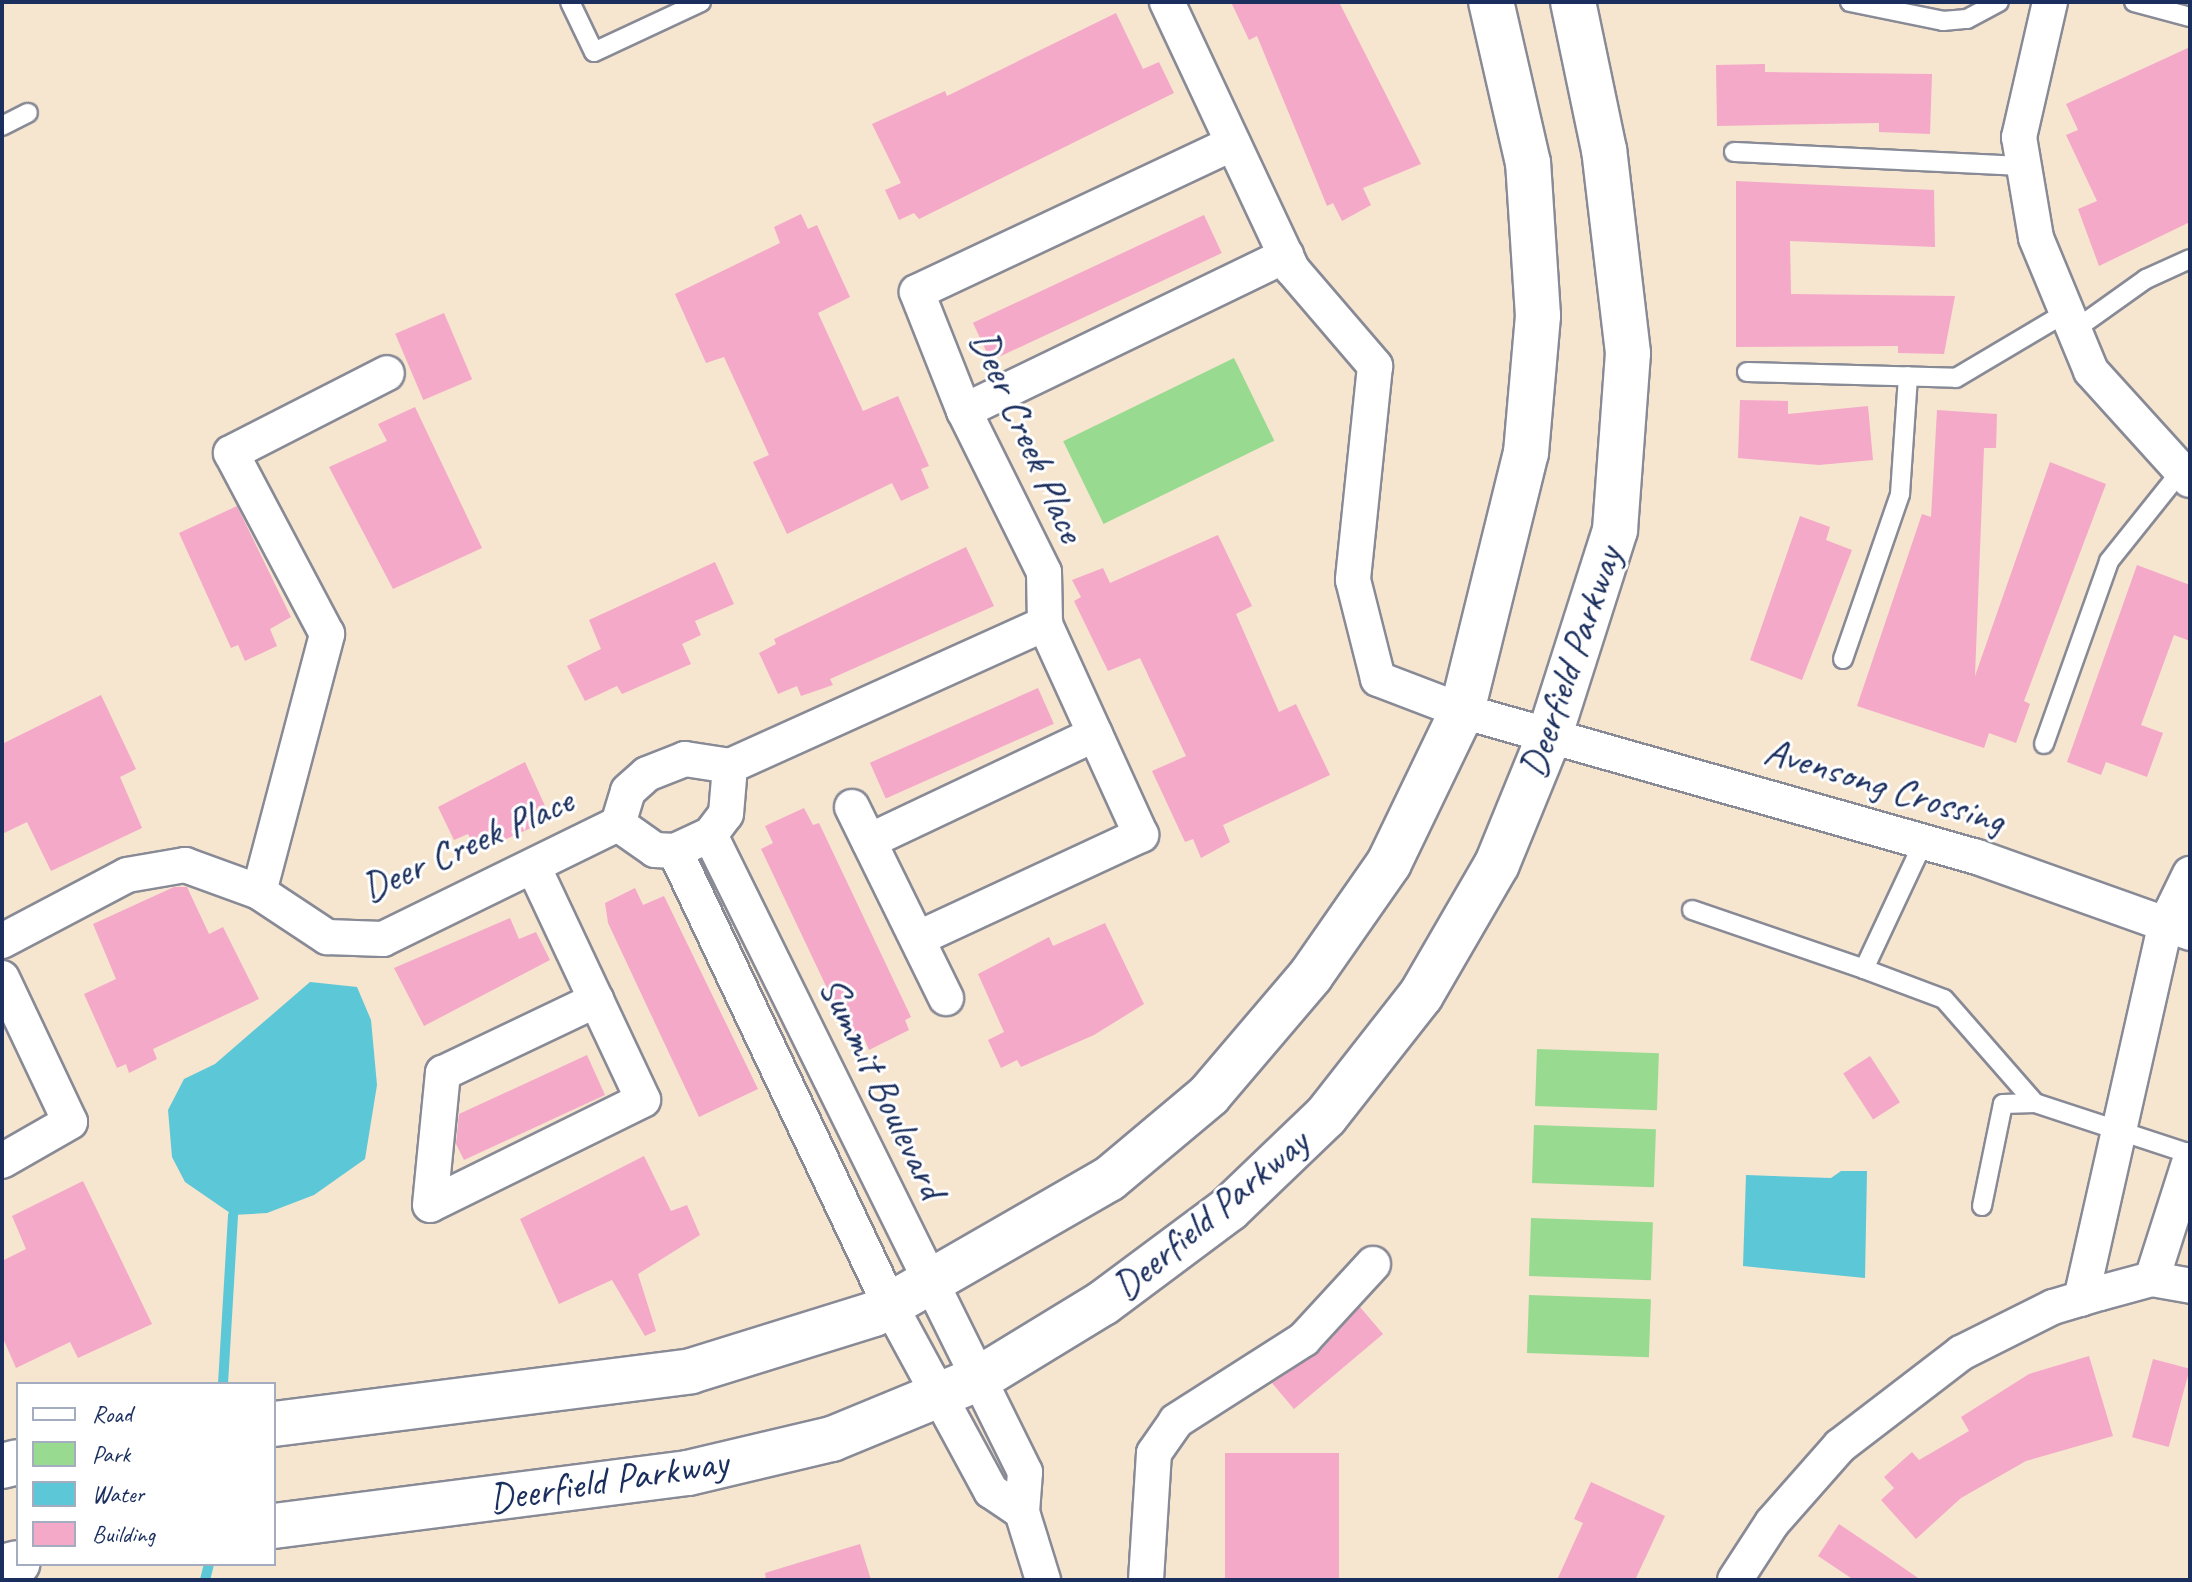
<!DOCTYPE html>
<style>
body{margin:0}
#map{position:relative;width:2192px;height:1582px;overflow:hidden;background:#f6e5cf;font-family:Caveat,sans-serif}
div>[style]{position:absolute}
[style*='--x']{left:calc(var(--x)*1px);top:calc(var(--y)*1px);width:calc(var(--w)*1px);rotate:calc(var(--a)*1deg)}
.green>*{inset:0;background:#99da91;transform-origin:0 0}
.water>*{inset:0;background:#5cc7d6}
.stream>*{height:10px;margin:-5px;padding:0 5px;transform-origin:5px;border-radius:5px;background:#5cc7d6}
.building>*{inset:0;background:#f5a9c9;transform-origin:0 0}
.roads{filter:drop-shadow(2px 0 #888a96) drop-shadow(-2px 0 #888a96) drop-shadow(0 2px #888a96) drop-shadow(0 -2px #888a96)}
.service>*{height:18px;margin:-9px;padding:0 9px;transform-origin:9px;border-radius:9px;background:#fff}
.minor>*{height:34px;margin:-17px;padding:0 17px;transform-origin:17px;border-radius:17px;background:#fff}
.secondary>*{height:44px;margin:-22px;padding:0 22px;transform-origin:22px;border-radius:22px;background:#fff}
span{translate:-50% -50%;white-space:nowrap;text-align:center;line-height:1.15;-webkit-text-stroke:6px #fff;paint-order:stroke}
.street-label{font-size:40px;color:#1b2f5e}
.frame{position:absolute;inset:0;border:4px solid #1b2f5e;pointer-events:none}
.legend{position:absolute;left:16px;top:1382px;width:260px;height:184px;box-sizing:border-box;background:#fff;border:2px solid #a4acbf;margin:0;padding:10px 14px;list-style:none;font-size:24px;color:#1b2f5e}
.legend li{display:flex;align-items:center;gap:16px;height:40px}
.legend b{width:40px;border:2px solid #a4acbf}
</style>
<div id="map">
<div class="green">
<div style="left:1234px;top:358px;width:92px;height:190px;rotate:64deg"></div>
<div style="left:1537px;top:1049px;width:122px;height:57px;rotate:2deg"></div>
<div style="left:1534px;top:1125px;width:122px;height:58px;rotate:2deg"></div>
<div style="left:1531px;top:1218px;width:122px;height:58px;rotate:2deg"></div>
<div style="left:1529px;top:1295px;width:122px;height:58px;rotate:2deg"></div>
</div>
<div class="water">
<div style="clip-path:polygon(310px 982px,357px 987px,371px 1020px,377px 1085px,365px 1159px,314px 1195px,267px 1213px,233px 1215px,185px 1182px,172px 1157px,168px 1110px,184px 1079px,215px 1064px)"></div>
<div style="clip-path:polygon(1841px 1171px,1867px 1171px,1865px 1278px,1743px 1266px,1746px 1175px,1831px 1178px)"></div>
</div>
<div class="stream">
<div style="--x:223;--y:1384;--w:169;--a:-86.6"></div>
<div style="--x:205;--y:1580;--w:16;--a:-76"></div>
</div>
<div class="building">
<div style="clip-path:polygon(1231px 2px,1339px 2px,1421px 164px,1363px 188px,1371px 205px,1342px 221px,1333px 203px,1327px 206px,1257px 36px,1249px 40px)"></div>
<div style="clip-path:polygon(1116px 13px,1143px 69px,1159px 62px,1174px 93px,919px 219px,914px 213px,899px 220px,885px 190px,901px 183px,872px 124px,945px 91px,947px 96px)"></div>
<div style="clip-path:polygon(2190px 47px,2190px 222px,2099px 266px,2078px 209px,2097px 201px,2066px 135px,2078px 130px,2066px 104px)"></div>
<div style="clip-path:polygon(1765px 64px,1765px 72px,1932px 74px,1930px 134px,1879px 132px,1879px 123px,1717px 126px,1716px 65px)"></div>
<div style="clip-path:polygon(1736px 181px,1934px 190px,1935px 247px,1790px 241px,1791px 294px,1955px 296px,1944px 354px,1898px 353px,1898px 346px,1736px 347px)"></div>
<div style="clip-path:polygon(801px 214px,808px 229px,817px 225px,850px 297px,818px 313px,863px 411px,898px 396px,929px 466px,921px 469px,929px 488px,901px 501px,892px 483px,787px 534px,753px 462px,769px 455px,724px 357px,706px 363px,675px 294px,780px 243px,774px 227px)"></div>
<div style="left:1204px;top:215px;width:42px;height:255px;rotate:65deg"></div>
<div style="left:444px;top:313px;width:72px;height:53px;rotate:67deg"></div>
<div style="clip-path:polygon(1740px 400px,1788px 401px,1788px 414px,1868px 406px,1873px 460px,1819px 465px,1738px 458px)"></div>
<div style="clip-path:polygon(415px 407px,482px 548px,393px 589px,329px 467px,387px 441px,378px 424px)"></div>
<div style="clip-path:polygon(1937px 410px,1997px 414px,1996px 448px,1984px 448px,1975px 676px,2050px 462px,2106px 484px,2024px 701px,2030px 704px,2016px 743px,1989px 733px,1984px 748px,1857px 706px,1922px 514px,1931px 517px)"></div>
<div style="clip-path:polygon(237px 506px,291px 617px,270px 629px,277px 646px,245px 661px,238px 645px,231px 648px,179px 533px)"></div>
<div style="clip-path:polygon(1800px 516px,1830px 527px,1826px 540px,1852px 550px,1802px 680px,1750px 660px)"></div>
<div style="clip-path:polygon(1218px 535px,1252px 606px,1236px 614px,1279px 712px,1296px 704px,1330px 775px,1223px 825px,1230px 842px,1201px 858px,1193px 839px,1185px 842px,1152px 771px,1186px 756px,1140px 658px,1108px 671px,1074px 601px,1081px 597px,1072px 580px,1103px 568px,1110px 583px)"></div>
<div style="clip-path:polygon(966px 547px,994px 606px,830px 679px,833px 685px,801px 696px,797px 686px,778px 694px,759px 653px,776px 644px,774px 639px)"></div>
<div style="clip-path:polygon(715px 562px,734px 604px,695px 621px,701px 635px,682px 644px,691px 664px,622px 694px,617px 686px,585px 701px,567px 666px,601px 649px,589px 620px)"></div>
<div style="clip-path:polygon(2137px 565px,2190px 585px,2190px 641px,2174px 635px,2141px 725px,2163px 733px,2147px 777px,2106px 762px,2101px 775px,2067px 762px)"></div>
<div style="left:1038px;top:688px;width:39px;height:184px;rotate:66deg"></div>
<div style="clip-path:polygon(101px 695px,136px 769px,120px 777px,142px 828px,51px 871px,27px 822px,2px 834px,2px 744px)"></div>
<div style="clip-path:polygon(525px 762px,551px 819px,477px 852px,468px 834px,454px 840px,438px 807px)"></div>
<div style="clip-path:polygon(804px 808px,813px 825px,819px 823px,911px 1017px,905px 1020px,909px 1030px,869px 1050px,864px 1038px,853px 1043px,761px 849px,773px 843px,765px 826px)"></div>
<div style="clip-path:polygon(174px 887px,187px 887px,209px 934px,223px 927px,259px 999px,153px 1049px,157px 1059px,129px 1073px,126px 1064px,117px 1068px,84px 994px,116px 979px,93px 924px)"></div>
<div style="clip-path:polygon(635px 888px,643px 905px,664px 896px,758px 1089px,699px 1117px,608px 923px,605px 903px)"></div>
<div style="clip-path:polygon(510px 918px,519px 939px,536px 932px,550px 960px,424px 1026px,394px 968px)"></div>
<div style="clip-path:polygon(1105px 923px,1144px 1004px,1094px 1035px,1021px 1067px,1017px 1060px,1001px 1068px,988px 1040px,1004px 1032px,978px 974px,1049px 937px,1053px 946px)"></div>
<div style="clip-path:polygon(587px 1055px,605px 1095px,464px 1160px,456px 1144px,459px 1114px)"></div>
<div style="left:1870px;top:1056px;width:55px;height:32px;rotate:57deg"></div>
<div style="clip-path:polygon(644px 1156px,671px 1211px,687px 1205px,700px 1235px,638px 1274px,656px 1331px,645px 1336px,612px 1280px,559px 1304px,520px 1219px)"></div>
<div style="clip-path:polygon(83px 1181px,152px 1324px,78px 1358px,70px 1342px,16px 1368px,2px 1336px,2px 1261px,26px 1249px,12px 1216px)"></div>
<div style="clip-path:polygon(1360px 1307px,1383px 1334px,1294px 1409px,1272px 1383px,1318px 1353px)"></div>
<div style="clip-path:polygon(2089px 1356px,2113px 1436px,2026px 1461px,1961px 1498px,1916px 1539px,1881px 1500px,1894px 1488px,1884px 1477px,1912px 1452px,1919px 1460px,1969px 1431px,1961px 1417px,2029px 1374px)"></div>
<div style="left:2153px;top:1359px;width:38px;height:81px;rotate:15deg"></div>
<div style="left:1225px;top:1453px;width:114px;height:127px"></div>
<div style="clip-path:polygon(1591px 1482px,1665px 1516px,1635px 1580px,1557px 1580px,1583px 1523px,1574px 1519px)"></div>
<div style="clip-path:polygon(1839px 1524px,1879px 1551px,1921px 1580px,1854px 1580px,1818px 1556px)"></div>
<div style="clip-path:polygon(860px 1544px,871px 1580px,766px 1580px,765px 1573px)"></div>
</div>
<div class="roads">
<div class="service">
<div style="--x:570;--y:2;--w:55;--a:64.4"></div>
<div style="--x:594;--y:52;--w:118;--a:-25"></div>
<div style="--x:1850;--y:2;--w:95;--a:11.5"></div>
<div style="--x:1943;--y:21;--w:24;--a:-5"></div>
<div style="--x:1967;--y:19;--w:36;--a:-28"></div>
<div style="--x:2134;--y:2;--w:58;--a:15"></div>
<div style="--x:2;--y:126;--w:29;--a:-27"></div>
<div style="--x:1734;--y:152;--w:289;--a:2.8"></div>
<div style="--x:2073;--y:331;--w:90;--a:-35.5"></div>
<div style="--x:2146;--y:279;--w:48;--a:-24.4"></div>
<div style="--x:1747;--y:372;--w:209;--a:1.6"></div>
<div style="--x:1956;--y:378;--w:126;--a:-30.7"></div>
<div style="--x:1843;--y:659;--w:175;--a:-70.9"></div>
<div style="--x:1900;--y:494;--w:118;--a:-86.1"></div>
<div style="--x:2044;--y:744;--w:194;--a:-70.4"></div>
<div style="--x:2109;--y:561;--w:117;--a:-51.3"></div>
<div style="--x:1692;--y:910;--w:182;--a:18.9"></div>
<div style="--x:1864;--y:969;--w:141;--a:-64.9"></div>
<div style="--x:1864;--y:969;--w:85;--a:20.6"></div>
<div style="--x:1944;--y:999;--w:138;--a:48.8"></div>
<div style="--x:2035;--y:1103;--w:163;--a:18.2"></div>
<div style="--x:1982;--y:1206;--w:104;--a:-78.4"></div>
<div style="--x:2003;--y:1104;--w:32;--a:-2"></div>
</div>
<div class="minor">
<div style="--x:1167;--y:2;--w:295;--a:64.9"></div>
<div style="--x:1292;--y:269;--w:128;--a:49.4"></div>
<div style="--x:1375;--y:366;--w:215;--a:95.9"></div>
<div style="--x:1353;--y:580;--w:102;--a:75.8"></div>
<div style="--x:1378;--y:679;--w:90;--a:20.9"></div>
<div style="--x:1462;--y:711;--w:535;--a:15.83"></div>
<div style="--x:1977;--y:857;--w:226;--a:19.6"></div>
<div style="--x:2050;--y:2;--w:139;--a:102.9"></div>
<div style="--x:2019;--y:137;--w:102;--a:80.4"></div>
<div style="--x:2036;--y:238;--w:144;--a:67.5"></div>
<div style="--x:2091;--y:371;--w:147;--a:47.8"></div>
<div style="--x:964;--y:411;--w:358;--a:-25.8"></div>
<div style="--x:852;--y:807;--w:213;--a:63.8"></div>
<div style="--x:618;--y:824;--w:45;--a:35.1"></div>
<div style="--x:655;--y:850;--w:20;--a:3"></div>
<div style="--x:675;--y:851;--w:38;--a:-25"></div>
<div style="--x:710;--y:835;--w:26;--a:-53"></div>
<div style="--x:726;--y:814;--w:48;--a:-85.2"></div>
<div style="--x:869;--y:841;--w:250;--a:-25.3"></div>
<div style="--x:675;--y:851;--w:502;--a:64.66"></div>
<div style="--x:890;--y:1305;--w:212;--a:61.5"></div>
<div style="--x:991;--y:1491;--w:37;--a:34"></div>
<div style="--x:1022;--y:1512;--w:40;--a:-85.7"></div>
<div style="--x:1025;--y:1472;--w:711;--a:-116.31"></div>
<div style="--x:534;--y:868;--w:256;--a:64.8"></div>
<div style="--x:643;--y:1100;--w:237;--a:153.8"></div>
<div style="--x:430;--y:1205;--w:133;--a:-84.4"></div>
<div style="--x:443;--y:1073;--w:170;--a:-25.5"></div>
<div style="--x:259;--y:892;--w:267;--a:-75.2"></div>
<div style="--x:327;--y:634;--w:205;--a:-117.9"></div>
<div style="--x:231;--y:453;--w:175;--a:-27.1"></div>
<div style="--x:919;--y:938;--w:245;--a:-24.9"></div>
<div style="--x:1141;--y:835;--w:232;--a:-114.5"></div>
<div style="--x:2;--y:941;--w:141;--a:-27.8"></div>
<div style="--x:127;--y:875;--w:59;--a:-9.8"></div>
<div style="--x:185;--y:865;--w:79;--a:20"></div>
<div style="--x:259;--y:892;--w:82;--a:33.5"></div>
<div style="--x:327;--y:937;--w:56;--a:2"></div>
<div style="--x:383;--y:939;--w:262;--a:-26.1"></div>
<div style="--x:618;--y:824;--w:34;--a:-73"></div>
<div style="--x:628;--y:791;--w:25;--a:-42"></div>
<div style="--x:647;--y:774;--w:41;--a:-21.5"></div>
<div style="--x:685;--y:759;--w:46;--a:8.8"></div>
<div style="--x:730;--y:766;--w:346;--a:-24.3"></div>
<div style="--x:1045;--y:624;--w:52;--a:-91.1"></div>
<div style="--x:1044;--y:572;--w:180;--a:-116.4"></div>
<div style="--x:964;--y:411;--w:128;--a:-111.6"></div>
<div style="--x:917;--y:292;--w:349;--a:-25.2"></div>
<div style="--x:2;--y:978;--w:159;--a:64.7"></div>
<div style="--x:70;--y:1122;--w:78;--a:150.2"></div>
<div style="--x:2152;--y:1279;--w:125;--a:-72.3"></div>
<div style="--x:2081;--y:1299;--w:383;--a:-77.3"></div>
<div style="--x:2165;--y:925;--w:57;--a:-63.9"></div>
<div style="--x:1022;--y:1512;--w:71;--a:72.8"></div>
<div style="--x:1146;--y:1580;--w:127;--a:-86.4"></div>
<div style="--x:1154;--y:1453;--w:39;--a:-55"></div>
<div style="--x:1176;--y:1421;--w:152;--a:-32.6"></div>
<div style="--x:1304;--y:1339;--w:102;--a:-47.4"></div>
<div style="--x:1735;--y:1580;--w:68;--a:-57"></div>
<div style="--x:1772;--y:1523;--w:103;--a:-48.6"></div>
<div style="--x:1840;--y:1446;--w:153;--a:-37.5"></div>
<div style="--x:1961;--y:1353;--w:103;--a:-26.6"></div>
<div style="--x:2053;--y:1307;--w:49;--a:-16.6"></div>
<div style="--x:2100;--y:1293;--w:54;--a:-15.1"></div>
<div style="--x:2152;--y:1279;--w:39;--a:10"></div>
</div>
<div class="secondary">
<div style="--x:274;--y:1424;--w:420;--a:-7.2"></div>
<div style="--x:691;--y:1371;--w:192;--a:-17.3"></div>
<div style="--x:874;--y:1314;--w:271;--a:-29.9"></div>
<div style="--x:1109;--y:1179;--w:131;--a:-40"></div>
<div style="--x:1209;--y:1095;--w:157;--a:-49.6"></div>
<div style="--x:1311;--y:975;--w:136;--a:-55.1"></div>
<div style="--x:1389;--y:863;--w:169;--a:-64.3"></div>
<div style="--x:1462;--y:711;--w:266;--a:-76.1"></div>
<div style="--x:1526;--y:453;--w:138;--a:-85"></div>
<div style="--x:1538;--y:316;--w:153;--a:-93.7"></div>
<div style="--x:1528;--y:163;--w:165;--a:-102.9"></div>
<div style="--x:2;--y:1466;--w:16;--a:-14"></div>
<div style="--x:274;--y:1526;--w:417;--a:-7.3"></div>
<div style="--x:688;--y:1473;--w:148;--a:-13.3"></div>
<div style="--x:832;--y:1439;--w:160;--a:-22.4"></div>
<div style="--x:980;--y:1378;--w:144;--a:-31.4"></div>
<div style="--x:1103;--y:1303;--w:157;--a:-36.7"></div>
<div style="--x:1229;--y:1209;--w:134;--a:-43.8"></div>
<div style="--x:1326;--y:1116;--w:154;--a:-51.9"></div>
<div style="--x:1421;--y:995;--w:151;--a:-59.9"></div>
<div style="--x:1497;--y:864;--w:140;--a:-67.8"></div>
<div style="--x:1550;--y:734;--w:214;--a:-72.3"></div>
<div style="--x:1615;--y:530;--w:177;--a:-85.8"></div>
<div style="--x:1628;--y:353;--w:204;--a:-96.7"></div>
<div style="--x:1604;--y:150;--w:151;--a:-101.8"></div>
<div style="--x:2;--y:1567;--w:16;--a:-14"></div>
</div>
</div>
<div class="street-label">
<span style="left:1028px;top:436px;rotate:66deg">Deer Creek Place</span>
<span style="left:1570px;top:662px;rotate:-71deg">Deerfield Parkway</span>
<span style="left:1885px;top:785px;rotate:17deg">Avensong Crossing</span>
<span style="left:467px;top:844px;rotate:-24deg">Deer Creek Place</span>
<span style="left:883px;top:1087px;rotate:64deg">Summit Boulevard</span>
<span style="left:1210px;top:1214px;rotate:-40deg">Deerfield Parkway</span>
<span style="left:608px;top:1480px;rotate:-9deg">Deerfield Parkway</span>
</div>
<div class="frame"></div>
<ul class="legend">
<li><b style="height:10px;background:#fff"></b>Road</li>
<li><b style="height:22px;background:#99da91"></b>Park</li>
<li><b style="height:22px;background:#5cc7d6"></b>Water</li>
<li><b style="height:22px;background:#f5a9c9"></b>Building</li>
</ul>
</div>
